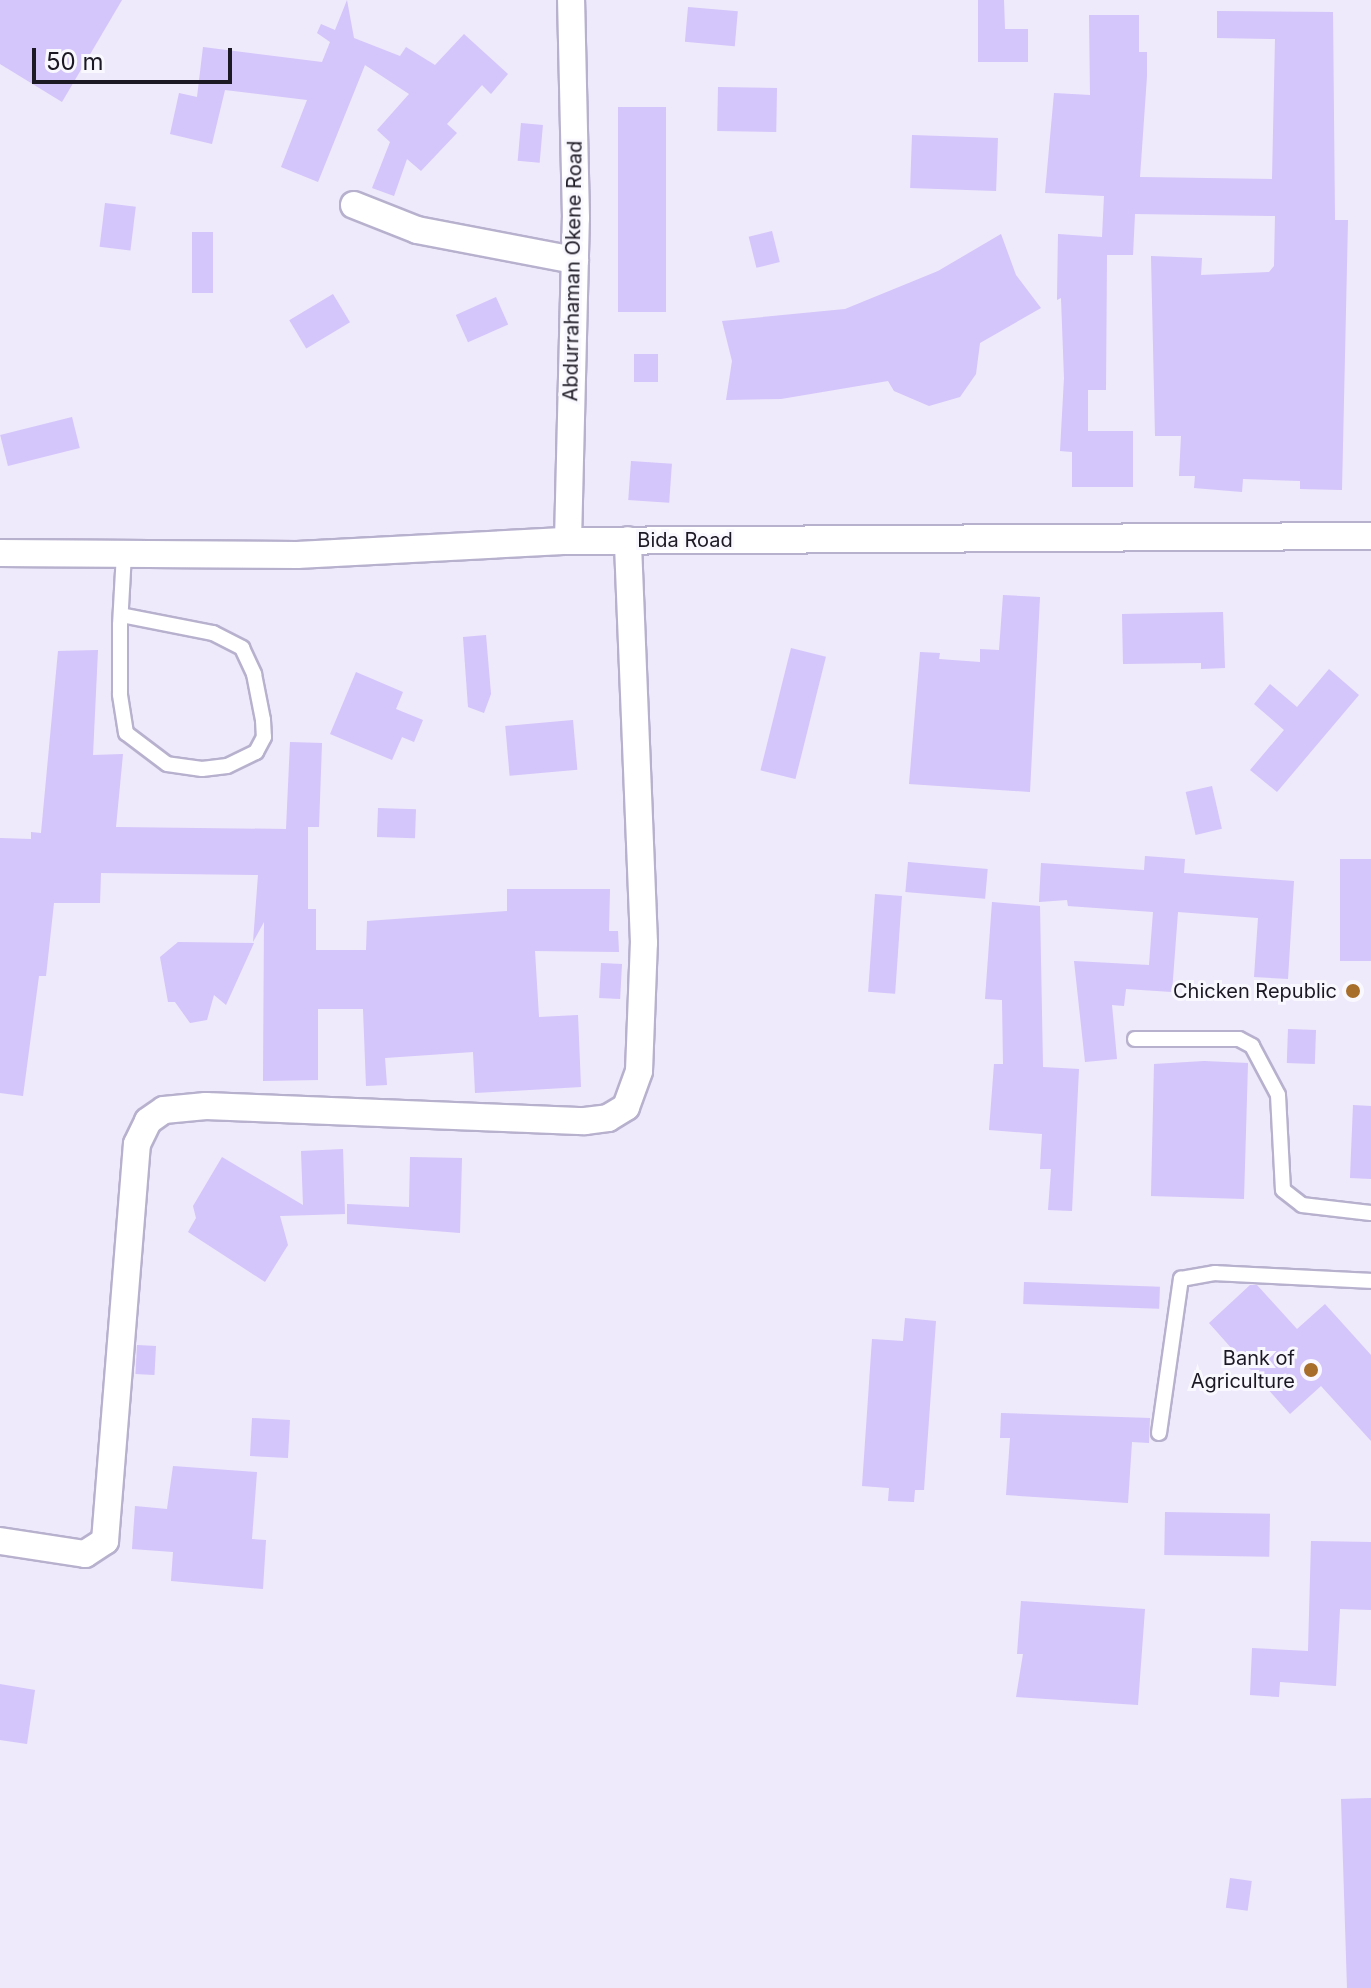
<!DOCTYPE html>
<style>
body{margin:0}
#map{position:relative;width:1371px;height:1988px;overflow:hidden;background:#eee9fb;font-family:Inter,sans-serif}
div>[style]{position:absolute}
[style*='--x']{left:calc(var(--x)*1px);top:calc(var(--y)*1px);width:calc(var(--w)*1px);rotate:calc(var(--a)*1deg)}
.building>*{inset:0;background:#d4c5fa;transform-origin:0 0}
.roads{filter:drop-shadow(2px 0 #b8b1ce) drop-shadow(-2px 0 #b8b1ce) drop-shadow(0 2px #b8b1ce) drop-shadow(0 -2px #b8b1ce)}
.service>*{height:14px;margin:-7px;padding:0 7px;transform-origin:7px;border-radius:7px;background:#fff}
.minor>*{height:26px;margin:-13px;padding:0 13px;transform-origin:13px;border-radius:13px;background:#fff}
.dots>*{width:22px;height:22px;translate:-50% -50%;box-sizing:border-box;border:4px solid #faf8ff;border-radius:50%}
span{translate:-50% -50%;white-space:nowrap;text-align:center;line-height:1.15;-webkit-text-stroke:6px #faf8ff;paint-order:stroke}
.street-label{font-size:20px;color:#1c1924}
.poi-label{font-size:20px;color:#1c1924}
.right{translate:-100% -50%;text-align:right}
.scale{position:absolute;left:32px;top:48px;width:200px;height:36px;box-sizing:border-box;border:4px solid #1c1924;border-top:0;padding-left:10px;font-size:24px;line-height:28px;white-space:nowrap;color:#1c1924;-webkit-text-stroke:6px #faf8ff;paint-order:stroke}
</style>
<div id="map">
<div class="building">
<div style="clip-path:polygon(0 0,122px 0,62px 102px,0 64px)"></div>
<div style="clip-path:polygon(347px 0,354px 38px,400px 56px,406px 47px,435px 65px,464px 34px,508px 74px,491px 94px,482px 85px,447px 124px,457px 133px,421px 171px,407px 159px,394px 196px,372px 188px,390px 142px,377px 130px,409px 94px,365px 65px,318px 182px,281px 167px,307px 100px,225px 90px,212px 144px,170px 134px,179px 93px,197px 97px,203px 47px,322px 62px,330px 42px,317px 33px,321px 24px,335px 30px)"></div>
<div style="clip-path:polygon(978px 0,1004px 0,1005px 29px,1028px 29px,1028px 62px,978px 62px)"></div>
<div style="left:688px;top:7px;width:50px;height:35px;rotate:5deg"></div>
<div style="clip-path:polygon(1217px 11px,1333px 12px,1335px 220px,1348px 220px,1342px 490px,1300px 489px,1300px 481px,1243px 479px,1242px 492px,1194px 488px,1195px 476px,1179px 476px,1181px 436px,1155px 436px,1151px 256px,1202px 258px,1201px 275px,1269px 272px,1274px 266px,1275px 216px,1135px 214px,1133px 255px,1107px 255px,1106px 390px,1088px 390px,1088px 431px,1133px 431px,1133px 487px,1072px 487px,1072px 452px,1060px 451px,1064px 378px,1061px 298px,1057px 300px,1058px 234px,1102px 237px,1104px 196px,1045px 193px,1054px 93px,1090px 95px,1089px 15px,1139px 15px,1139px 52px,1147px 52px,1147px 76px,1140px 177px,1272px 179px,1275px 39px,1217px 38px)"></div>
<div style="left:718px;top:87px;width:59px;height:44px;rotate:1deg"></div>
<div style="left:618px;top:107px;width:48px;height:205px"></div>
<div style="left:521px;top:123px;width:22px;height:38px;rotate:5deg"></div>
<div style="left:912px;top:135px;width:86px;height:53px;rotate:2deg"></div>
<div style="left:105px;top:203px;width:31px;height:44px;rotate:7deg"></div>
<div style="left:772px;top:231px;width:32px;height:24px;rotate:76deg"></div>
<div style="left:192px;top:232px;width:21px;height:61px"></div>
<div style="clip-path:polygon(1001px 234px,1016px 275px,1041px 308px,980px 343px,976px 374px,960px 397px,929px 406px,894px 391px,888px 381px,781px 399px,726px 400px,732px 361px,722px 321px,845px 309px,938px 271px)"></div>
<div style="left:333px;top:294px;width:33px;height:51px;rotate:59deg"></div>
<div style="left:496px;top:297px;width:30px;height:44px;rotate:66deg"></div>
<div style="left:634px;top:354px;width:24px;height:28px"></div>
<div style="left:72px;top:417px;width:32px;height:74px;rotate:76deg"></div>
<div style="left:631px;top:461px;width:41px;height:39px;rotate:4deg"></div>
<div style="clip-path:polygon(1003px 595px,1040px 597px,1030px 792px,909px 784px,920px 652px,940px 653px,939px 659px,980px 662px,980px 649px,999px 650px)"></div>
<div style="clip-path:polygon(1223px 612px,1225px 668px,1201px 669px,1201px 663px,1123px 664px,1122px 614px)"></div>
<div style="clip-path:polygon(486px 635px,491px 694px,484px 713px,468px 707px,463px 637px)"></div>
<div style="left:791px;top:648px;width:36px;height:126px;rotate:14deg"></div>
<div style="clip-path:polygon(98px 650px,93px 755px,123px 754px,116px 827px,286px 829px,290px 742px,322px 743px,319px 827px,308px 827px,308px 909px,316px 909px,316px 950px,366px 950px,367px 921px,507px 911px,507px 889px,610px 889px,609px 931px,618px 931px,619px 952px,535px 951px,539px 1017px,578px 1015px,581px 1087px,475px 1093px,473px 1052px,385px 1058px,387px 1085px,366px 1086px,363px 1009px,318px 1009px,318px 1080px,263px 1081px,264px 922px,253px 942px,258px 875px,101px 873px,100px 903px,54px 903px,46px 976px,39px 976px,23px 1096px,0 1093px,0 838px,31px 839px,31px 832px,41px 833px,58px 651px)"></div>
<div style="clip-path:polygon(1329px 669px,1359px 695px,1277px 792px,1250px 770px,1284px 730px,1254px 704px,1270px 684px,1297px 707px)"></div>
<div style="clip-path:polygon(356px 672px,403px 692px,396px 709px,423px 720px,414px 742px,402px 737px,392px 760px,330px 734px)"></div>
<div style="left:573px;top:720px;width:50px;height:68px;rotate:85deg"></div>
<div style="left:1212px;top:786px;width:44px;height:27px;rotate:77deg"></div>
<div style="left:378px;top:808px;width:38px;height:29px;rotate:2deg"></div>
<div style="clip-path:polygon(1145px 856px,1185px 859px,1184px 873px,1294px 881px,1288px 979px,1254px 977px,1258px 918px,1178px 912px,1172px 992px,1126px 989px,1124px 1006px,1112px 1005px,1117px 1059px,1085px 1062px,1074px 961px,1149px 965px,1153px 912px,1068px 906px,1067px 900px,1039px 902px,1041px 863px,1144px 870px)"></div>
<div style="left:1340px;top:859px;width:31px;height:102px"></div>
<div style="left:908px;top:862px;width:80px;height:30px;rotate:5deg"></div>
<div style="left:875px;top:894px;width:27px;height:98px;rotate:4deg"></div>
<div style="clip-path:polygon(992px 902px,1040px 906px,1043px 1067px,1079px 1069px,1072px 1211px,1048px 1210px,1051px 1169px,1040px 1169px,1042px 1134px,989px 1130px,994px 1064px,1003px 1064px,1002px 1000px,985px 999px)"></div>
<div style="clip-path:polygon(178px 942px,254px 943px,226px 1005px,214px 995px,207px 1020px,190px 1023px,175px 1002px,168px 1002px,160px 957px)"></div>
<div style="left:601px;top:963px;width:21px;height:35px;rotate:3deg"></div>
<div style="left:1288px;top:1029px;width:28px;height:34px;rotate:2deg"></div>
<div style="clip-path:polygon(1204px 1061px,1248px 1063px,1244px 1199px,1151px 1196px,1154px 1064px)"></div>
<div style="clip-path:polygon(1353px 1105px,1371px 1106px,1371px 1179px,1350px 1178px)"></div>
<div style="clip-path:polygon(343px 1149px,345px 1214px,280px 1216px,288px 1245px,265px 1282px,188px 1232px,196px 1218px,193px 1206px,222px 1157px,303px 1205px,301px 1151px)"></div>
<div style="clip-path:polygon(410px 1157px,462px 1158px,460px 1233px,347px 1224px,347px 1204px,409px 1207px)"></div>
<div style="left:1024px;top:1282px;width:136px;height:22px;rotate:2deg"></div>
<div style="clip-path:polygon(1250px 1285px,1257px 1285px,1297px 1329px,1325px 1304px,1371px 1355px,1371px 1441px,1321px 1386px,1290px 1414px,1209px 1323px)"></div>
<div style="clip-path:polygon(905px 1318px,936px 1321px,924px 1490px,915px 1490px,914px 1502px,888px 1501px,889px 1488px,862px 1486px,872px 1339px,903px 1341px)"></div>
<div style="left:137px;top:1345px;width:19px;height:29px;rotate:3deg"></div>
<div style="clip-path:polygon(1001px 1413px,1150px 1418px,1149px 1443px,1132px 1442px,1128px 1503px,1006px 1495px,1010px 1438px,1000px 1438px)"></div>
<div style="left:252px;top:1418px;width:38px;height:38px;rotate:3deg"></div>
<div style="clip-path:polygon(173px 1466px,257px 1472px,252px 1539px,266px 1540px,263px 1589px,171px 1581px,173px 1552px,132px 1549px,135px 1506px,167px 1509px)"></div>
<div style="left:1165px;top:1512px;width:105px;height:43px;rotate:1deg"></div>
<div style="clip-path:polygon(1311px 1541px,1371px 1542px,1371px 1610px,1340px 1609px,1336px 1686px,1280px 1682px,1279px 1697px,1250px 1695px,1252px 1648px,1308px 1651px)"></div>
<div style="clip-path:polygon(1021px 1601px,1145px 1609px,1138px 1705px,1016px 1697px,1023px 1654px,1017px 1654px)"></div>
<div style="clip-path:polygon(0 1684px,35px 1690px,27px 1744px,0 1740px)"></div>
<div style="clip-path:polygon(1371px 1798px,1371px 1988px,1347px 1988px,1341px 1799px)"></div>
<div style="left:1230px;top:1878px;width:22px;height:30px;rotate:8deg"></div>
</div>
<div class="roads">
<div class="service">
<div style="--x:121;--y:615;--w:94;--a:11.1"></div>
<div style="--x:213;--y:633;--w:33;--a:27"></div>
<div style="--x:242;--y:648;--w:29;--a:65"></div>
<div style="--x:254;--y:674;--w:47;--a:78.9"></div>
<div style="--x:263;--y:720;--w:17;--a:87"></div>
<div style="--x:264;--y:737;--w:17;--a:118"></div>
<div style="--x:256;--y:752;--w:32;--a:154"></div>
<div style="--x:227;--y:766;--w:25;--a:173"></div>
<div style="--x:202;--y:769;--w:35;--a:-172"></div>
<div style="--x:167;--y:764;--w:51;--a:-142.9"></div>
<div style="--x:126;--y:733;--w:39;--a:-99"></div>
<div style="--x:120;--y:694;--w:69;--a:-90"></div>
<div style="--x:120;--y:625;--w:71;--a:-86.8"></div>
<div style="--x:1135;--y:1039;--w:104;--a:0"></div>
<div style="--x:1239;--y:1039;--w:15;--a:28"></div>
<div style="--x:1252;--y:1046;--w:55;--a:62"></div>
<div style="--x:1278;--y:1095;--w:95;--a:87"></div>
<div style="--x:1283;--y:1190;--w:24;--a:38"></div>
<div style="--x:1302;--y:1205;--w:69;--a:6.6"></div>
<div style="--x:1159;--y:1433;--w:156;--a:-81.9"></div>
<div style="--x:1181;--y:1279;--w:35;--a:-10"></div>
<div style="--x:1215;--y:1273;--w:156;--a:2.9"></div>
</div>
<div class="minor">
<div style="--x:354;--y:205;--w:68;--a:21.6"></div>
<div style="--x:417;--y:230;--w:161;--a:10.8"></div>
<div style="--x:568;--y:541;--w:323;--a:-88.6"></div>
<div style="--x:576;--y:218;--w:218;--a:-91.3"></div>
<div style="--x:0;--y:553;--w:297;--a:0.4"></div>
<div style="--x:297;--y:555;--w:271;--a:-3"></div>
<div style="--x:568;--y:541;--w:803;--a:-0.36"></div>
<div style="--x:0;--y:1541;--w:86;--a:8.7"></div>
<div style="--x:85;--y:1554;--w:24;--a:-33"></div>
<div style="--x:105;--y:1541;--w:398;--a:-85.4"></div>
<div style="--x:137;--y:1144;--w:25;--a:-64"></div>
<div style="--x:148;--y:1121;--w:19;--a:-35"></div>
<div style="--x:164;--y:1110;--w:42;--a:-5.4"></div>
<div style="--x:206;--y:1106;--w:379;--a:2.3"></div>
<div style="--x:585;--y:1121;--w:23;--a:-7"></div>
<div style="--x:608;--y:1118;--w:21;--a:-31"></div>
<div style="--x:626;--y:1107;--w:38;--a:-70"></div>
<div style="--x:639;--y:1071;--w:128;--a:-87.8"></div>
<div style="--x:644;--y:943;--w:403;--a:-92.3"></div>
</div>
</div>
<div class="dots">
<div style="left:1353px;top:991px;background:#a66d2b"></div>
<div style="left:1311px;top:1370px;background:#a66d2b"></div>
</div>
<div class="street-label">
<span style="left:573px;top:271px;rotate:-89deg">Abdurrahaman Okene Road</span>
<span style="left:685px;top:540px">Bida Road</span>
</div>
<div class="poi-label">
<span class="right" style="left:1337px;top:991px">Chicken Republic</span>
<span class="right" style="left:1295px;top:1370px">Bank of<br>Agriculture</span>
</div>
<div class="scale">50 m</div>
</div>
